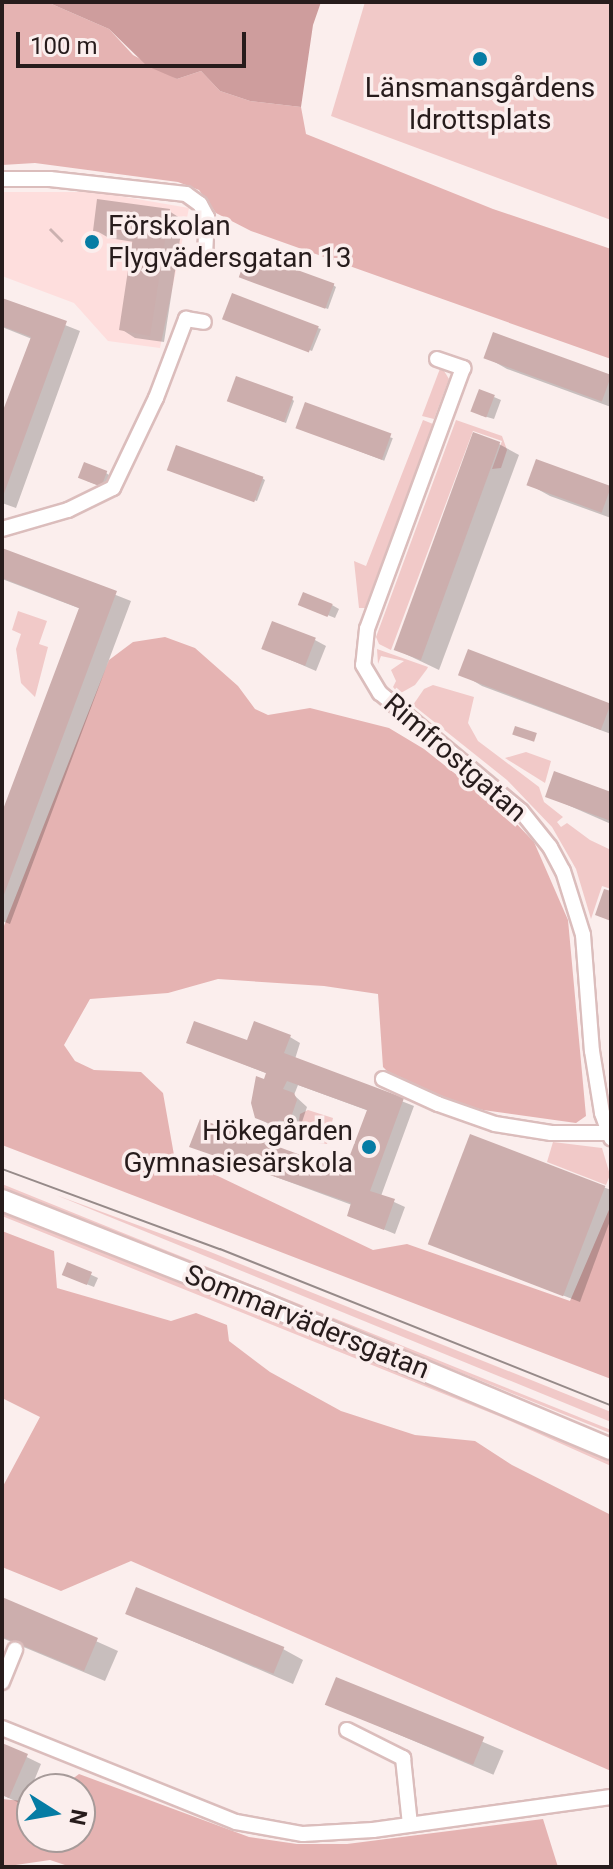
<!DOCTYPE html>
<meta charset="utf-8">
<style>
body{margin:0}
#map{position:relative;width:613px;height:1869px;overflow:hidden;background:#fbeeed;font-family:Roboto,sans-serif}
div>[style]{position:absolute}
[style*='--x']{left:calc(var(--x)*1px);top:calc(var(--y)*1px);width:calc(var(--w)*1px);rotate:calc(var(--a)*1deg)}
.built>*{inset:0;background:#fededd}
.green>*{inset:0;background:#f1c9c8;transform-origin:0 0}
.forest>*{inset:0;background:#e5b3b2}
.water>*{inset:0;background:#ce9d9d}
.shadow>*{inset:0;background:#0003;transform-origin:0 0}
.building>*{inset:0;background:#ccaead;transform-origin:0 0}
.roads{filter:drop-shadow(2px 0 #dbbdbc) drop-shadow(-2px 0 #dbbdbc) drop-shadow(0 2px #dbbdbc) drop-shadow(0 -2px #dbbdbc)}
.street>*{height:14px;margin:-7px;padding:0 7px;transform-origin:7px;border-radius:7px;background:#fff}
.secondary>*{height:20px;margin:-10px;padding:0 10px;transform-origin:10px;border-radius:10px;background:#fff}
.tram>*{height:2px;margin:-1px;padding:0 1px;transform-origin:1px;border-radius:1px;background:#968a89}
.dots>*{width:22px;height:22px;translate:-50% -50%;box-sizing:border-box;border:4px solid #fbeeed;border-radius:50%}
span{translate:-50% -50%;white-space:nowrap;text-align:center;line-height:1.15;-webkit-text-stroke:7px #fbeeed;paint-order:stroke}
.poi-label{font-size:28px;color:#271c1c}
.left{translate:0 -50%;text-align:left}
.right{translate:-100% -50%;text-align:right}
.street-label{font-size:28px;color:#271c1c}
.frame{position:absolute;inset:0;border:4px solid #271c1c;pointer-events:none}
.north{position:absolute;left:16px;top:1773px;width:80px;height:80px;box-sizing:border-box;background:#fbeeed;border:2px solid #a69a99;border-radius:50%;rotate:101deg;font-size:22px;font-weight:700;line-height:32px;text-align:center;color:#271c1c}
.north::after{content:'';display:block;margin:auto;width:28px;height:36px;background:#057ca4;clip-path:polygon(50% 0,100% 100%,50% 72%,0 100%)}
.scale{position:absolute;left:16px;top:32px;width:230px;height:36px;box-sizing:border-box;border:4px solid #271c1c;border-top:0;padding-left:10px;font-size:24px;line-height:28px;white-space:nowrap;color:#271c1c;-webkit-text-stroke:6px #fbeeed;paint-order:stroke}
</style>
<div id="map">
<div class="built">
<div style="clip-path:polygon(2px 192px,96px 192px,189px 208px,160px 348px,108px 341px,74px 303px,2px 276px)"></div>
</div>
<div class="green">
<div style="clip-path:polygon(365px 2px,611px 2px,611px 220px,331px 116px)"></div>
<div style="clip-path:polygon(441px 366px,449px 379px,434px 419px,422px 416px)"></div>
<div style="clip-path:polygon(423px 420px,433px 424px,365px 608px,359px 608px,354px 561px,366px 566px)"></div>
<div style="clip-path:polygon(456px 420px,502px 436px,507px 450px,501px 468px,492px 469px,502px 441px,473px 431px,391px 650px,379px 644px,376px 637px)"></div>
<div style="clip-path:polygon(18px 611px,47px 621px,39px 644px,48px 647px,35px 697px,21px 683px,16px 649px,21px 634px,12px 630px)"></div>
<div style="clip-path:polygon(377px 649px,428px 667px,427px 669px,415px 685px,399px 694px,393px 687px,396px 681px,391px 670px,404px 661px,381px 656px,378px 664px)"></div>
<div style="clip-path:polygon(433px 685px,474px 697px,468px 723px,478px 741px,539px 787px,544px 802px,563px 817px,557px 822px,561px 827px,567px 823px,590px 840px,611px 850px,611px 889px,602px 886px,591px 919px,576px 869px,552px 827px,507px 780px,413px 705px,424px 689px)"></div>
<div style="clip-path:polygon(526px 752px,551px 761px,545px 783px,505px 758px)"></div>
<div style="clip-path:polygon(308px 1110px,333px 1118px,327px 1144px,318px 1143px,302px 1131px,299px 1120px,300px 1114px)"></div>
<div style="clip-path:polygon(553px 1142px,602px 1148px,610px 1175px,606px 1185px,547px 1162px)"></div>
<div style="left:2px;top:1184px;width:657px;height:3px;rotate:22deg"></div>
<div style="clip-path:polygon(56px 1195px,208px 1251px,611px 1412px,611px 1422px)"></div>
<div style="clip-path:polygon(2px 1209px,57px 1228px,611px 1457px,611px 1466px,501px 1417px,2px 1216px)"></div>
</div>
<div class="forest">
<div style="clip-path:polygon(2px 2px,47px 2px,109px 29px,133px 55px,177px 79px,201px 71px,220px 91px,250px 101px,301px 107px,306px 134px,493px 209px,611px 249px,611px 359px,251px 231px,216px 213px,199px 190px,178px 182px,35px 163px,2px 165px)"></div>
<div style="clip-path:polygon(165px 637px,195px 648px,238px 686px,255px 709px,268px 715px,310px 708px,389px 728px,424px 749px,511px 818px,534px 842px,568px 920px,586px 1116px,576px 1123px,483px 1110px,439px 1098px,391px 1075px,383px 1067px,378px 994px,324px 986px,218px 979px,168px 993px,90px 999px,64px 1045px,75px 1061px,94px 1070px,141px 1072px,163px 1093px,174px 1155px,373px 1250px,407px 1244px,570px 1301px,611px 1205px,611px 1379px,2px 1145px,2px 931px,109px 660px,133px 642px)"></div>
<div style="clip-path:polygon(2px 1231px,54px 1251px,57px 1288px,171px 1321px,196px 1313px,227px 1325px,229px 1341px,270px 1372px,341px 1411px,415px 1435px,475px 1441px,512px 1465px,611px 1515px,611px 1771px,131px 1561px,61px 1591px,2px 1567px,2px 1488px,40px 1417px,2px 1398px)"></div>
<div style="clip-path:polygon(79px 1774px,249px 1837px,297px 1844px,347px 1844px,543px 1819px,558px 1867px,71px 1867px,50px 1860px,2px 1867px,2px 1799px,32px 1802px,32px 1837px,80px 1837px,80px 1789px,59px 1789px)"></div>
</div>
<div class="water">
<div style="clip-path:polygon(47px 2px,321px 2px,313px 25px,301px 107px,250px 101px,220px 91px,201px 71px,177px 79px,147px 66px,109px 29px)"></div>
</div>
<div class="shadow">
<div style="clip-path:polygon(169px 211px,183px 220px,164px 342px,135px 338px,121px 329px,134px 242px,109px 238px,95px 230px)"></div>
<div style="left:51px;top:228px;width:18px;height:3px;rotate:45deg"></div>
<div style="clip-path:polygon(244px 278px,333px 285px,336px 287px,328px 309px)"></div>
<div style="clip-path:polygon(2px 300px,80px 331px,16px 508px,2px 503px,2px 419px,32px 339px,2px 327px)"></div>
<div style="clip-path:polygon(228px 319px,318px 328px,321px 329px,312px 351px)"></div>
<div style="clip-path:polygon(486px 357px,611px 377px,611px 407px,507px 369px)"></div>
<div style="clip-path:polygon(494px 397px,501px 400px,494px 419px,480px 415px)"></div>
<div style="clip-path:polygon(292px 399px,294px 401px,286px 423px,232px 402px)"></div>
<div style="left:306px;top:405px;width:93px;height:24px;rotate:21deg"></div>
<div style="clip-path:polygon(499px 444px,519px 455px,439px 670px,395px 649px)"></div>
<div style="clip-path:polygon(172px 470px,262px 478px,265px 480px,257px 501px)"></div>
<div style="clip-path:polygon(106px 473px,112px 477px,108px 489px,87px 481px)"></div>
<div style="clip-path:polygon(530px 485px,611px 488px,611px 518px,550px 496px)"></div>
<div style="clip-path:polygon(2px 550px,131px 601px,10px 924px,2px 921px,2px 818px,81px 609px,2px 579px)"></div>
<div style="clip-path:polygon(332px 605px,339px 609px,335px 618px,308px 607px)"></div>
<div style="clip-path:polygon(315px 640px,326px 646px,316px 671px,263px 648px)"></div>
<div style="clip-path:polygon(462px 674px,611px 705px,611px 734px,482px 686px)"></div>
<div style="clip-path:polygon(611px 794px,611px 824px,547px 796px)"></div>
<div style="clip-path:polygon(evenodd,290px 1037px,300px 1043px,295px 1059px,414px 1106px,381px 1196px,405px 1207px,395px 1234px,349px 1215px,352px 1205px,191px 1146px,262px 1143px,269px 1124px,256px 1117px,268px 1074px,189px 1042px,248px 1042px,290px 1037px,298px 1085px,369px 1111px,346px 1173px,279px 1149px,290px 1125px,300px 1128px,307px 1107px,294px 1095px,298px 1085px)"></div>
<div style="clip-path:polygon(471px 1137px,611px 1190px,611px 1218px,580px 1302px,431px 1244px)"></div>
<div style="clip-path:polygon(68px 1264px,98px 1278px,94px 1287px,71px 1278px)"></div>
<div style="clip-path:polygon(2px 1599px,118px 1651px,105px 1681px,2px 1638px)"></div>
<div style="clip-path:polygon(127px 1613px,283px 1649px,303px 1660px,293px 1684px)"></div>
<div style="left:337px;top:1680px;width:181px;height:26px;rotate:23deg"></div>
<div style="clip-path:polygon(2px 1745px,41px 1764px,24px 1805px,2px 1795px)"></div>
</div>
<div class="building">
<div style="clip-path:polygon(97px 199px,170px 209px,150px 336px,119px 330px,133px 237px,93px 231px)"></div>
<div style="left:248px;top:252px;width:92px;height:27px;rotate:20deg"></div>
<div style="left:232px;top:293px;width:93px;height:28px;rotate:21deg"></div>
<div style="clip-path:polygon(2px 298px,67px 321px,2px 499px,2px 413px,31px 337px,2px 326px)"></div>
<div style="left:493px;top:332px;width:126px;height:28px;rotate:20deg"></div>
<div style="left:236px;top:376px;width:61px;height:27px;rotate:20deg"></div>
<div style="left:479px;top:389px;width:17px;height:24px;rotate:21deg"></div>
<div style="left:305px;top:402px;width:92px;height:28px;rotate:20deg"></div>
<div style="left:473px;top:432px;width:29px;height:232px;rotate:20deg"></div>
<div style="left:176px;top:445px;width:93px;height:27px;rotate:20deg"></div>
<div style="left:536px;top:459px;width:80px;height:28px;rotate:20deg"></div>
<div style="left:84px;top:462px;width:25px;height:17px;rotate:21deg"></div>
<div style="clip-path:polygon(2px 548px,117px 591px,2px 900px,2px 812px,79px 608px,2px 578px)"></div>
<div style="left:303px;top:592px;width:32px;height:14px;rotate:22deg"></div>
<div style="left:272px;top:621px;width:47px;height:30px;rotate:21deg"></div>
<div style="left:468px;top:649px;width:153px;height:28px;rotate:21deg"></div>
<div style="left:515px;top:726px;width:23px;height:9px;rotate:18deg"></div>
<div style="clip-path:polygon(554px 771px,611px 792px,611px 821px,545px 797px)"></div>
<div style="clip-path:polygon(604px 889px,611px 891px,611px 921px,595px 915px)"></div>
<div style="clip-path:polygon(evenodd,194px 1021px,247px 1040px,254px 1021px,291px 1035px,284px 1053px,404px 1098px,370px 1191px,395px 1199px,384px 1230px,347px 1216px,351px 1203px,189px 1147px,200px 1119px,261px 1141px,268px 1123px,255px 1118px,251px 1103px,256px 1076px,264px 1079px,266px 1073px,186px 1043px,194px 1021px,287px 1081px,367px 1110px,344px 1171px,268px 1143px,279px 1120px,289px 1123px,297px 1100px,294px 1093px,283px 1089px,287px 1081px)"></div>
<div style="left:470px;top:1134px;width:145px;height:118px;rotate:21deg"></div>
<div style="left:67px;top:1262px;width:27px;height:14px;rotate:22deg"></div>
<div style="left:136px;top:1587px;width:160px;height:29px;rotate:22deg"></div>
<div style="clip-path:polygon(2px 1597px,98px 1638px,84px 1671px,2px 1637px)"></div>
<div style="left:336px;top:1677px;width:160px;height:30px;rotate:22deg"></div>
<div style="clip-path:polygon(2px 1743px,28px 1754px,9px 1798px,2px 1795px)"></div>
</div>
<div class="roads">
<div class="street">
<div style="--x:2;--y:179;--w:48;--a:0"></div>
<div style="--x:50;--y:179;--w:137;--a:6.3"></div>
<div style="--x:186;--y:194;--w:17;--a:36"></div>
<div style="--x:200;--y:204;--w:15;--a:62"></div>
<div style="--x:207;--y:217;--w:35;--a:93"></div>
<div style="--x:437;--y:359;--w:28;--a:19"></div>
<div style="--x:463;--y:368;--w:278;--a:110.2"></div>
<div style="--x:367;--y:629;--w:36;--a:96"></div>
<div style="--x:363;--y:665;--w:33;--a:59"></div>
<div style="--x:380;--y:693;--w:184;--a:39.9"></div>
<div style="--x:521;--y:811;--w:46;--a:51.1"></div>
<div style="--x:550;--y:847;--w:27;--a:62"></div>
<div style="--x:563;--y:871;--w:67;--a:72.6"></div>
<div style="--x:583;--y:935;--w:116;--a:85.6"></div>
<div style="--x:592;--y:1051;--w:63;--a:80.8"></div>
<div style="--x:602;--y:1113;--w:27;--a:70"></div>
<div style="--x:2;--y:529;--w:69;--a:-16.1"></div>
<div style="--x:68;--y:510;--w:50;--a:-26.1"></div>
<div style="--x:113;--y:488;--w:100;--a:-64.5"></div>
<div style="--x:156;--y:398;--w:85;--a:-69.2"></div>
<div style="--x:186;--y:319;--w:18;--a:9"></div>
<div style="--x:383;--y:1079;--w:60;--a:24.4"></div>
<div style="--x:438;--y:1104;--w:60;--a:19.3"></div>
<div style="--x:495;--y:1124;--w:57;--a:9.1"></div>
<div style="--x:551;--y:1133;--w:58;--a:0"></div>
<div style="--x:2;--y:1682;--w:35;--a:-68"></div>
<div style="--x:2;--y:1728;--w:252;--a:21.9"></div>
<div style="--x:236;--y:1822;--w:68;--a:10.2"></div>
<div style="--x:303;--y:1834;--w:70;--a:-3.3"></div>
<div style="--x:373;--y:1830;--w:240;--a:-7.9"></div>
<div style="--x:347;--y:1730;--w:63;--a:26.6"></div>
<div style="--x:403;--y:1758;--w:67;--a:84"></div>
</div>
<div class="secondary">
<div style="--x:2;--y:1200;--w:273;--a:21.5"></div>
<div style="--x:256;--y:1300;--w:385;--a:22.8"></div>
</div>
</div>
<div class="tram">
<div style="--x:2;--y:1169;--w:232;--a:20.2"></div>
<div style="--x:220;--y:1249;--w:421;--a:21.8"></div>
</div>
<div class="dots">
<div style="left:480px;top:59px;background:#057ca4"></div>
<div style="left:92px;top:242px;background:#057ca4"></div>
<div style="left:369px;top:1147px;background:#057ca4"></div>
</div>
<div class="poi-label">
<span style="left:480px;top:104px">Länsmansgårdens<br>Idrottsplats</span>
<span class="left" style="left:108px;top:242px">Förskolan<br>Flygvädersgatan 13</span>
<span class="right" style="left:353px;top:1147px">Hökegården<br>Gymnasiesärskola</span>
</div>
<div class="street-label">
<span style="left:455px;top:758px;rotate:41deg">Rimfrostgatan</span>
<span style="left:307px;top:1322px;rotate:22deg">Sommarvädersgatan</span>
</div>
<div class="frame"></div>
<div class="north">N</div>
<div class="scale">100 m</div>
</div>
